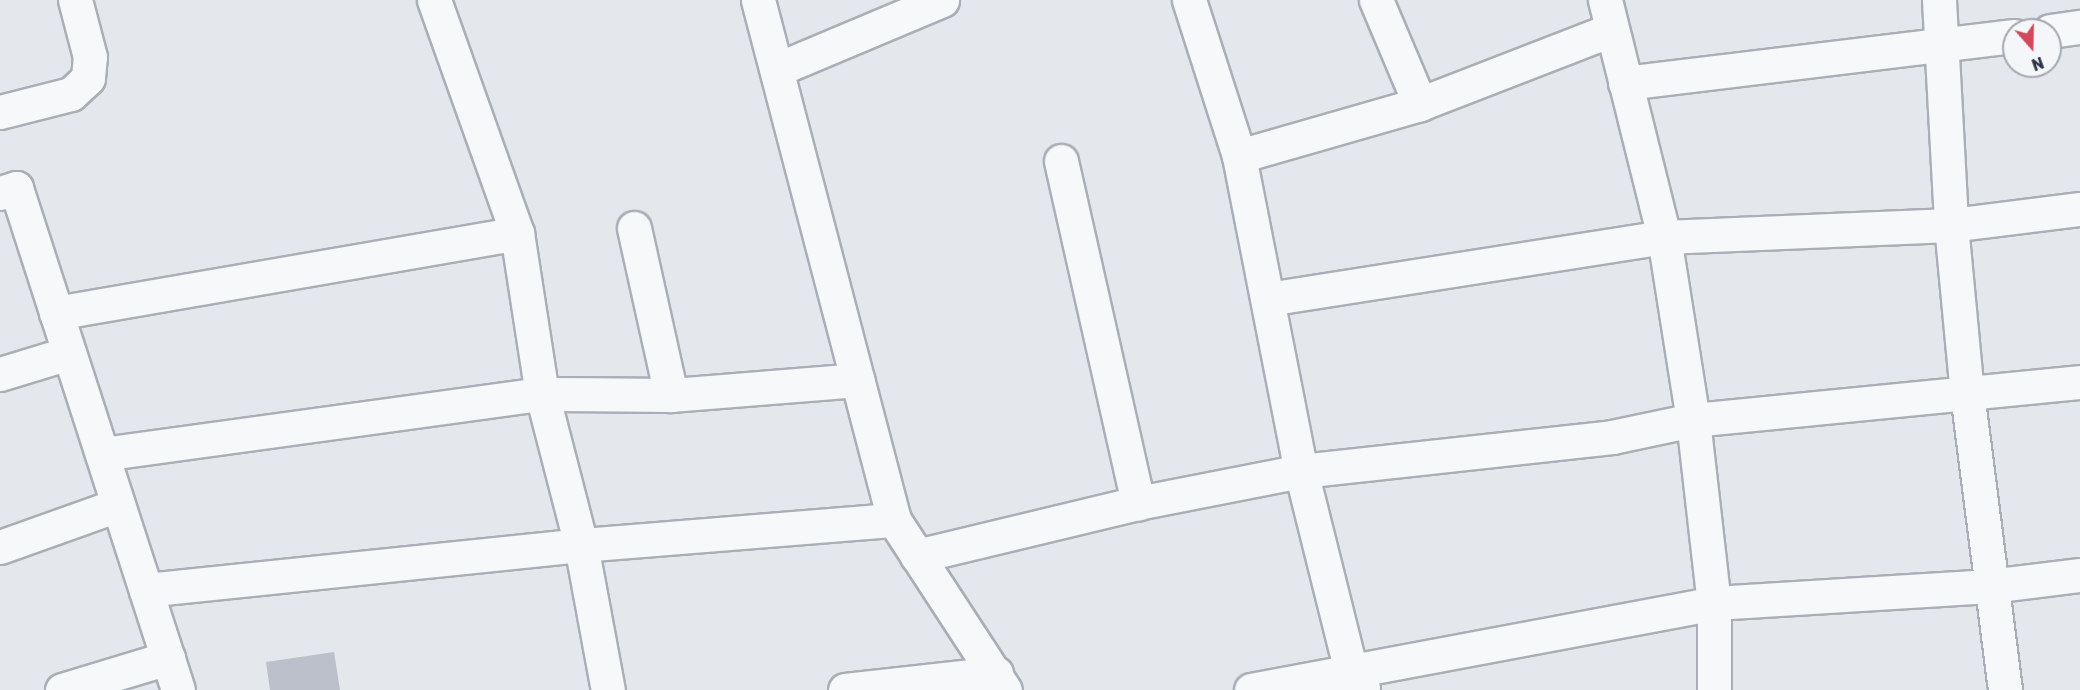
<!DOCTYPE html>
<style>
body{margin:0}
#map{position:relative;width:2080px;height:690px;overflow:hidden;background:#e4e7ec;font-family:Rubik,sans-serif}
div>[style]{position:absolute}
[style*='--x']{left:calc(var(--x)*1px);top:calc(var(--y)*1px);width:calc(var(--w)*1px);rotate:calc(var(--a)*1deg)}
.building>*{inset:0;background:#bbc0ca}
.roads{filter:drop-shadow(2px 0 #a9aeb7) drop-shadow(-2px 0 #a9aeb7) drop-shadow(0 2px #a9aeb7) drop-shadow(0 -2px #a9aeb7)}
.minor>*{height:33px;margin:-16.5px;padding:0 16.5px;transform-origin:16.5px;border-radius:16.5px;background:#f7f8fa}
span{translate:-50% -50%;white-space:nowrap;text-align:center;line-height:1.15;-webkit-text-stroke:5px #f4f6f9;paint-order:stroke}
.north{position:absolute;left:2002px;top:18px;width:60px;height:60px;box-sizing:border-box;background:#f4f6f9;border:2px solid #a4a8b1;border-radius:50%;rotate:160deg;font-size:16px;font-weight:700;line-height:24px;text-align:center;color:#2b3445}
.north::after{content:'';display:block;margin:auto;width:21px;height:27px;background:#d1495b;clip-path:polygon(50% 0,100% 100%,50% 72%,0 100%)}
</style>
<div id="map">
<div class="building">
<div style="clip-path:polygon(334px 652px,340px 690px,270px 690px,266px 662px)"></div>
</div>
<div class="roads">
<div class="minor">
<div style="--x:434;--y:0;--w:247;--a:70.4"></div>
<div style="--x:517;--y:233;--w:163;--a:81.2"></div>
<div style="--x:542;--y:394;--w:156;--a:75.5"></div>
<div style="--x:581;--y:545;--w:147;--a:79.5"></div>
<div style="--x:758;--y:0;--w:537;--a:75.34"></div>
<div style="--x:894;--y:520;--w:203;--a:56.9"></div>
<div style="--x:1189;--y:0;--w:164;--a:72.2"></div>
<div style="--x:1239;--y:156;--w:321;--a:78.9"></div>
<div style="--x:1301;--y:471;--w:206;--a:76"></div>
<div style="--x:1351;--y:671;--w:21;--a:55"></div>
<div style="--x:1376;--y:0;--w:113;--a:67.1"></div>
<div style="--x:1605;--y:0;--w:244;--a:76"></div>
<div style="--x:1664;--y:237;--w:185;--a:81"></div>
<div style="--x:1693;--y:420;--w:184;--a:83.5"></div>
<div style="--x:1714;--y:603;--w:87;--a:90"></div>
<div style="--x:1939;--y:0;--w:225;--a:86.9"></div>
<div style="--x:1951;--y:225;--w:169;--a:84.6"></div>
<div style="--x:1967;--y:393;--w:299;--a:82.7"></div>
<div style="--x:2050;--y:31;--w:30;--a:-8"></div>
<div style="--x:778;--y:69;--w:178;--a:-22.8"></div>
<div style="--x:1625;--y:83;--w:392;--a:-6.9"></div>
<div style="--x:0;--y:112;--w:73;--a:-14.2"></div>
<div style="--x:71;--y:94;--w:23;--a:-43"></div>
<div style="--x:88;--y:78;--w:21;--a:-85"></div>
<div style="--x:90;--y:57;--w:59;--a:-104.7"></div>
<div style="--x:1239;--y:156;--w:188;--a:-16"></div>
<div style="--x:1420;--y:104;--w:205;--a:-21.2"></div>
<div style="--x:1061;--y:161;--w:351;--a:77.3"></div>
<div style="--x:0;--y:193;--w:17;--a:-17"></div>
<div style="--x:16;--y:188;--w:527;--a:72.11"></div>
<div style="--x:634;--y:228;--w:171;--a:77.5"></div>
<div style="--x:1268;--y:299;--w:401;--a:-8.9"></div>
<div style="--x:1664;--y:237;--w:287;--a:-2.4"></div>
<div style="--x:1951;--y:225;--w:130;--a:-7.1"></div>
<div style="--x:56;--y:313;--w:468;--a:-9.8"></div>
<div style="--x:0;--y:374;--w:72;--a:-16.9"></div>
<div style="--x:102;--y:454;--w:444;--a:-7.8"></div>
<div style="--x:542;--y:394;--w:129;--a:0.4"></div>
<div style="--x:671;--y:395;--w:187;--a:-4.6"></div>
<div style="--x:0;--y:547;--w:125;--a:-19.6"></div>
<div style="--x:917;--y:556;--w:227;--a:-13.5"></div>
<div style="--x:1138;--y:503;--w:166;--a:-11.1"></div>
<div style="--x:1301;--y:471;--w:313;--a:-6.2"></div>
<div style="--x:1612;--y:437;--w:83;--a:-11.9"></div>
<div style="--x:1693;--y:420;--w:389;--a:-5.6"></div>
<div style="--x:146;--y:590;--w:437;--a:-5.9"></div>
<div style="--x:581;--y:545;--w:314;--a:-4.6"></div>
<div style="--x:62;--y:690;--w:111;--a:-16.8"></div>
<div style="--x:845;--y:690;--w:152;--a:-6.4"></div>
<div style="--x:1251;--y:690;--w:471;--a:-10.6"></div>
<div style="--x:1714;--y:603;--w:277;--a:-3.5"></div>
<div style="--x:1990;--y:586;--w:91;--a:-7"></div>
</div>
</div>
<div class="north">N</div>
</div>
